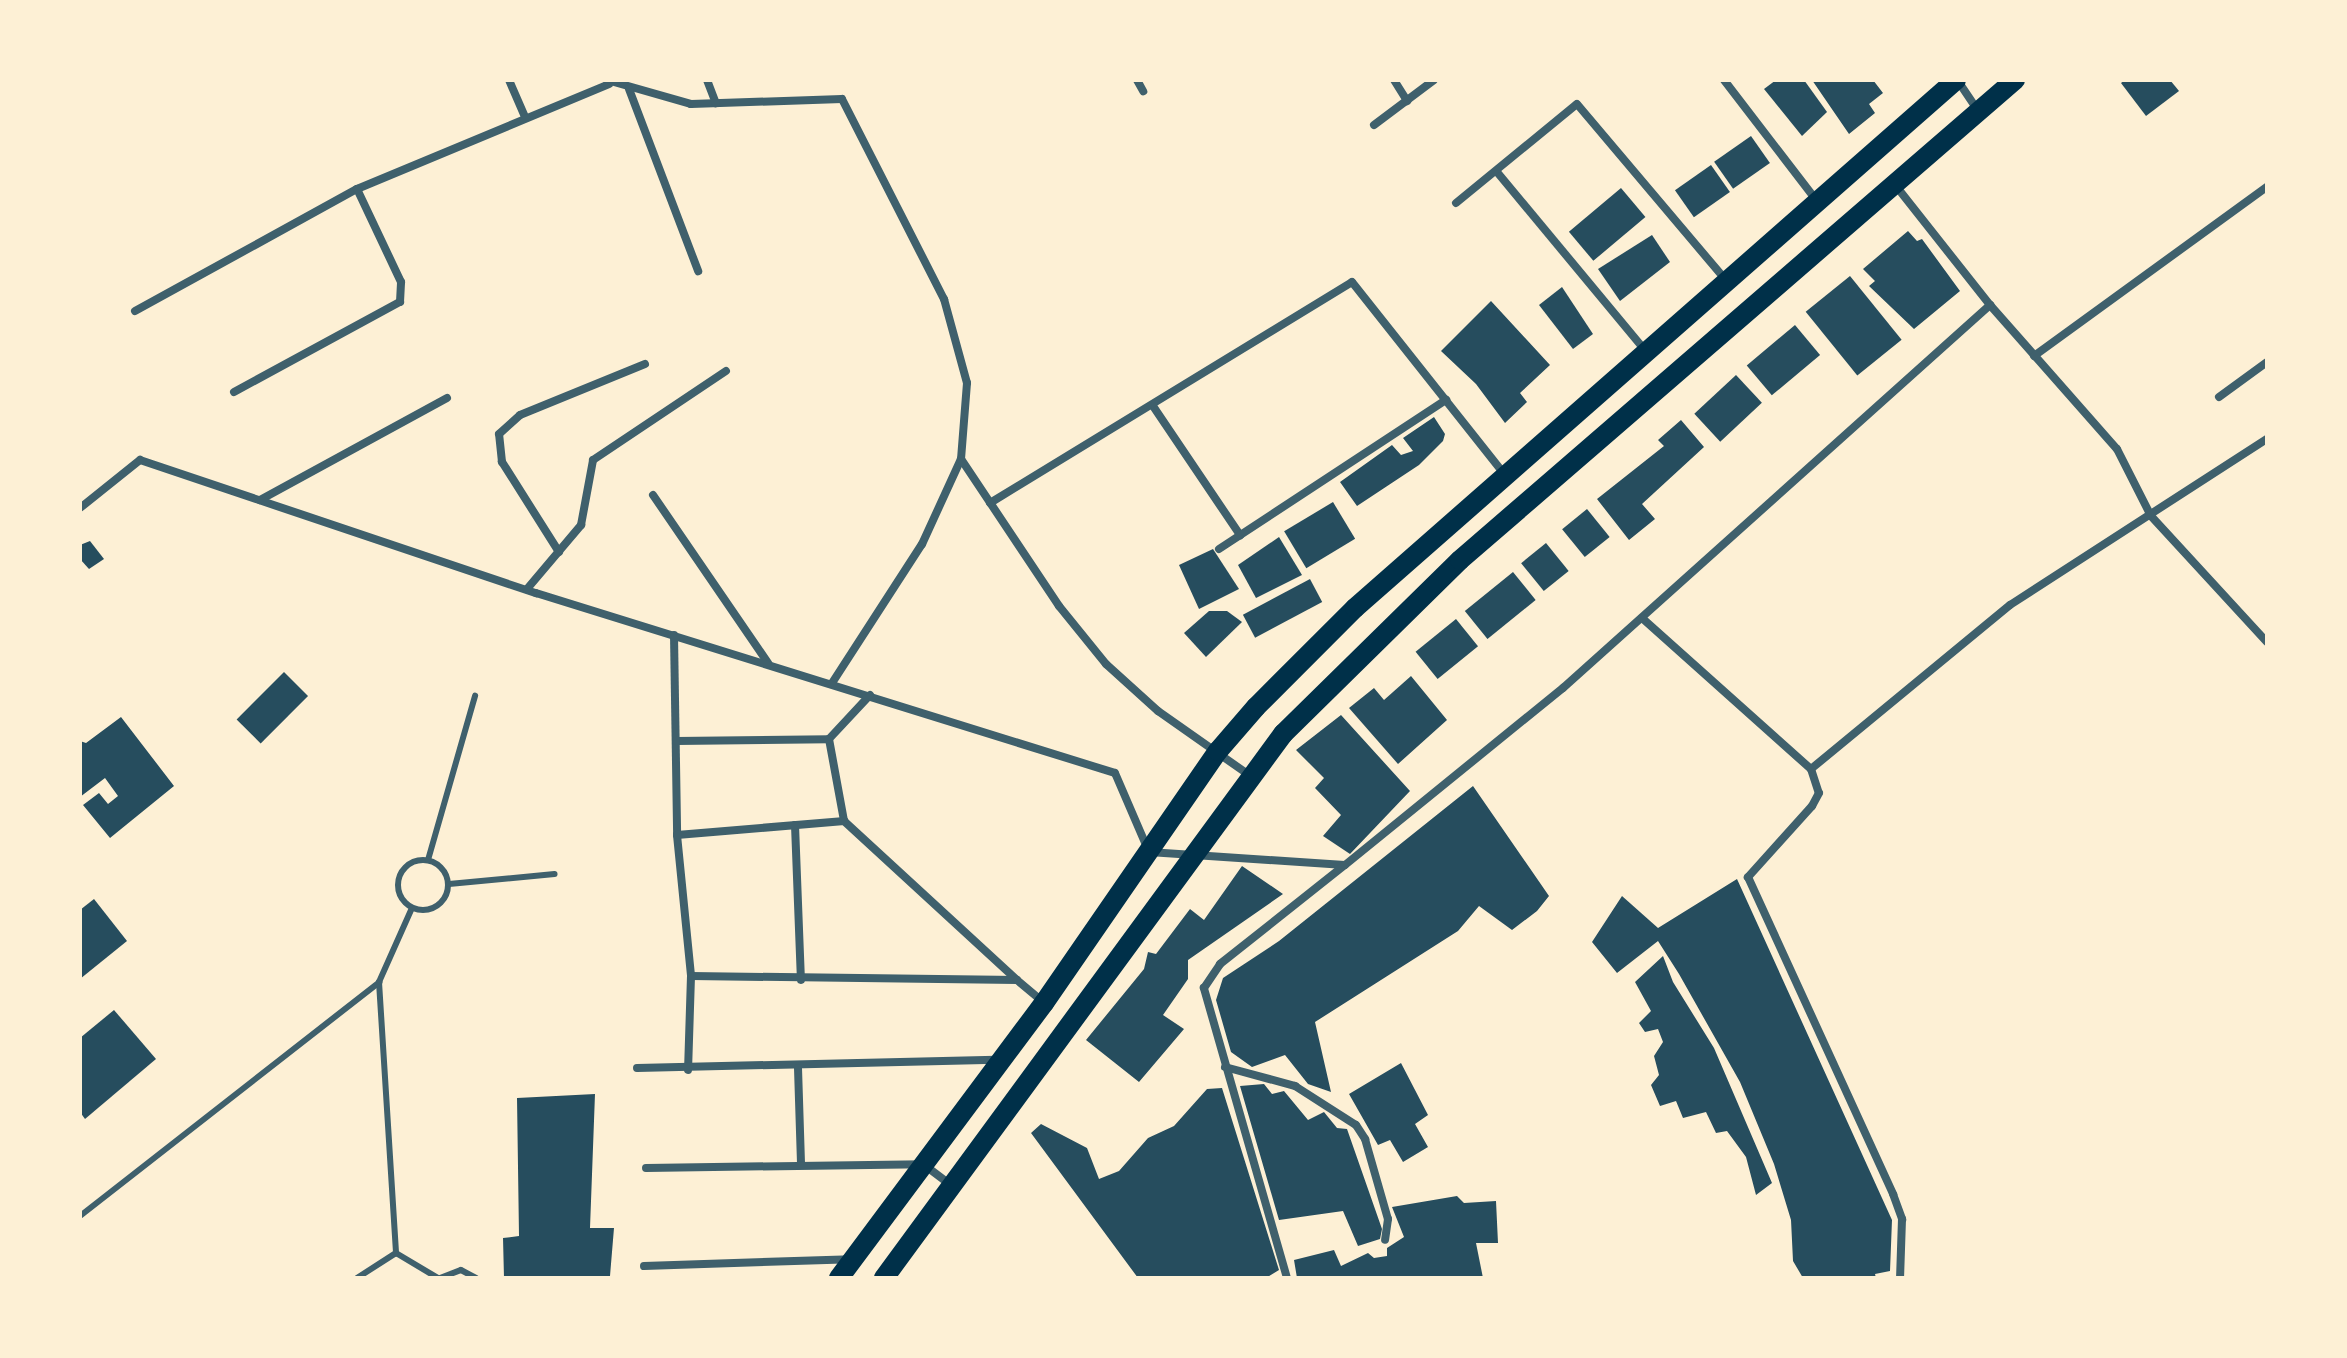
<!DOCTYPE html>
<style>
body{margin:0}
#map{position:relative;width:2347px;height:1358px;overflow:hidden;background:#fdf0d5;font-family:Raleway,sans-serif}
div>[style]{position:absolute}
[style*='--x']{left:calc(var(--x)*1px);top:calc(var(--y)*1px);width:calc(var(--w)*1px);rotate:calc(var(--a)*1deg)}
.building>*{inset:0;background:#264d5e;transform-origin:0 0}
.service>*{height:6px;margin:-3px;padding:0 3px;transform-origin:3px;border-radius:3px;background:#3f606c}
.service>.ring{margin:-3px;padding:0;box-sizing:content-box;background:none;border:6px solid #3f606c;border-radius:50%}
.minor>*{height:8px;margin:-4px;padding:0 4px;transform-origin:4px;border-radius:4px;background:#3f606c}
.trunk>*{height:20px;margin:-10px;padding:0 10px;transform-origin:10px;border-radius:10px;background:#003049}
span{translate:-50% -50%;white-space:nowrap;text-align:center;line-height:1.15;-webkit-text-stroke:6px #fdf0d5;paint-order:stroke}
.frame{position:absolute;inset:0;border:82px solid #fdf0d5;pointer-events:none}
</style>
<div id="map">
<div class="building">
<div style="clip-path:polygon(1776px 80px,1804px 80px,1827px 112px,1802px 136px,1764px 89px)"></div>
<div style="clip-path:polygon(1812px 80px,1873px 80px,1883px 93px,1869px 104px,1875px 113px,1849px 134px)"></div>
<div style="clip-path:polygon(2125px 80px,2170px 80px,2179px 91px,2146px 116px,2121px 83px)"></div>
<div style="left:1751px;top:136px;width:33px;height:45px;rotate:55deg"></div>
<div style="left:1711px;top:165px;width:33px;height:44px;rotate:55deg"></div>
<div style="left:1621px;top:188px;width:38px;height:68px;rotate:50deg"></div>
<div style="clip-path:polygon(1908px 231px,1917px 241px,1922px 239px,1960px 291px,1914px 329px,1869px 286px,1875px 281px,1863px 269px)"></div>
<div style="clip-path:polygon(1652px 235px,1670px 262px,1620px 301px,1598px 269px)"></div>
<div style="left:1850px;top:276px;width:82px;height:57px;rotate:51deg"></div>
<div style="clip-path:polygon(1562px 287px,1593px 334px,1573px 349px,1539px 305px)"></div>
<div style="clip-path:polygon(1491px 301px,1550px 365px,1520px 393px,1527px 402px,1505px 423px,1476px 384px,1441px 351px)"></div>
<div style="left:1795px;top:325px;width:39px;height:63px;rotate:50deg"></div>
<div style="left:1736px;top:375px;width:38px;height:57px;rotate:47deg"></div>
<div style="clip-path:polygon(1434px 417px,1445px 434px,1443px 441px,1419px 465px,1357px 506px,1340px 482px,1392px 445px,1401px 455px,1413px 451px,1403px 438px)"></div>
<div style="clip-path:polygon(1681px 420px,1704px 447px,1642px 504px,1655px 519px,1629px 540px,1597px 499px,1664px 446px,1658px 440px)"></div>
<div style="left:1333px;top:502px;width:43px;height:57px;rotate:59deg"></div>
<div style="left:1587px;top:509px;width:36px;height:32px;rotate:51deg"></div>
<div style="clip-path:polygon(1279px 537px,1302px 575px,1256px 598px,1238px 565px)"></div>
<div style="clip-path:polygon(90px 541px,104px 559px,89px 569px,80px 559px,80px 545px)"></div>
<div style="left:1546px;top:543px;width:36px;height:32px;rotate:51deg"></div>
<div style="clip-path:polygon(1213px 549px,1239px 589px,1199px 609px,1179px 565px)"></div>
<div style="left:1513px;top:572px;width:36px;height:62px;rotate:51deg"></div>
<div style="left:1310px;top:579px;width:26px;height:76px;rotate:62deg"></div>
<div style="clip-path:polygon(1209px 611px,1227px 611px,1242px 622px,1206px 657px,1184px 633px)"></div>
<div style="left:1456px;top:619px;width:35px;height:52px;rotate:51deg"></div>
<div style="left:284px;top:672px;width:34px;height:67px;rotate:45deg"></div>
<div style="clip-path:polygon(1411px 676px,1447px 720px,1398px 764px,1349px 708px,1374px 688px,1384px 700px)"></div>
<div style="clip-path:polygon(1341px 715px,1410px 791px,1350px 854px,1323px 836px,1341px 815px,1315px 788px,1324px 778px,1296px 750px)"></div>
<div style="clip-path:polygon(121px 717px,174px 786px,110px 838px,83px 805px,99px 793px,108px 804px,118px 796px,105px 778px,80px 797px,80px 741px,86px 743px)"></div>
<div style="clip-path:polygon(1473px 786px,1549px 896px,1537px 911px,1512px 930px,1479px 906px,1458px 931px,1315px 1022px,1331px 1092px,1308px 1084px,1285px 1055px,1252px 1067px,1231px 1052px,1216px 1000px,1223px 978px,1279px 941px)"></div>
<div style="clip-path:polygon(1242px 866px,1283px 894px,1188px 960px,1188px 979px,1163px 1015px,1184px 1029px,1139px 1082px,1086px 1040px,1144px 969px,1148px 952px,1156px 954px,1190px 909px,1204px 920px)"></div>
<div style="clip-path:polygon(1737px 879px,1892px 1220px,1890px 1271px,1875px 1274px,1876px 1278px,1803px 1278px,1793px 1261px,1791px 1220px,1774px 1164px,1740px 1082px,1679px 974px,1658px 941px,1617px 973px,1592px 942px,1622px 896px,1658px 928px)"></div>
<div style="clip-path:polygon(94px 899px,127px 941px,80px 979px,80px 910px)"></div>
<div style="clip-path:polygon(1663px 956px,1673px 982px,1714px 1048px,1772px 1183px,1756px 1195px,1746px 1157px,1727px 1131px,1716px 1133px,1706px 1112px,1683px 1118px,1676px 1101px,1660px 1106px,1651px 1085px,1659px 1075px,1654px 1056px,1663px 1042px,1658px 1029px,1645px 1032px,1639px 1023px,1651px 1011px,1635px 982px)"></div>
<div style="clip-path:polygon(114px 1010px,156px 1059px,85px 1119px,80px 1112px,80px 1038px)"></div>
<div style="clip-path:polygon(1401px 1063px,1428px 1115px,1415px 1124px,1428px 1147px,1403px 1162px,1390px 1140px,1378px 1145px,1349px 1094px)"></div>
<div style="clip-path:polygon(1264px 1084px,1272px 1094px,1284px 1091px,1308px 1120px,1324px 1112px,1337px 1128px,1347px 1129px,1382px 1229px,1380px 1239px,1358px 1246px,1343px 1211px,1279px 1220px,1240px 1086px)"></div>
<div style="clip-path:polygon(1222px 1088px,1279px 1270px,1266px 1278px,1138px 1278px,1031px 1133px,1041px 1124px,1087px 1148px,1099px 1179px,1119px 1171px,1148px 1138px,1174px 1126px,1207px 1089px)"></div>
<div style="clip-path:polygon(595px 1094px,590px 1228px,614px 1228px,610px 1276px,504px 1278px,503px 1238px,519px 1236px,517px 1098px)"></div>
<div style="clip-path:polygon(1457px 1196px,1464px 1203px,1496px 1201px,1498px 1243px,1476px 1243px,1483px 1278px,1297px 1278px,1294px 1260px,1334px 1250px,1341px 1266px,1368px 1253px,1374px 1258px,1387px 1256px,1387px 1248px,1404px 1237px,1392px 1207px)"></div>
</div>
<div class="service">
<div class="ring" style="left:398px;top:860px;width:44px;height:44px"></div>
<div style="--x:428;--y:860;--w:171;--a:-74"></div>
<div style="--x:449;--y:884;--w:106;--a:-5.4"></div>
<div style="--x:379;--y:982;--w:272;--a:86.4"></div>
<div style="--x:80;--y:1216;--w:380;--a:-38"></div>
<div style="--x:379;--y:982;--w:81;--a:-66"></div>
<div style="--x:396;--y:1253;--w:49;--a:30.8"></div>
<div style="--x:357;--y:1278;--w:46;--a:-32.7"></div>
<div style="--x:440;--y:1278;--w:22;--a:-21"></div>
<div style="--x:461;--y:1270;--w:17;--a:28"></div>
</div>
<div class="minor">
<div style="--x:509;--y:80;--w:40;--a:66.6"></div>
<div style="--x:607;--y:80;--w:87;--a:15.9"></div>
<div style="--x:691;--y:104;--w:151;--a:-1.9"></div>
<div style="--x:842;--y:99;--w:225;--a:63"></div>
<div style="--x:944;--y:299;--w:87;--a:74.7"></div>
<div style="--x:967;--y:383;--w:76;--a:94.5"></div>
<div style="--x:961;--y:459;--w:94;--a:114.6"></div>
<div style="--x:922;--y:544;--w:166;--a:122.9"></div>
<div style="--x:707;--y:80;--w:25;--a:69"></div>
<div style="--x:1137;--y:80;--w:13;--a:61"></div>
<div style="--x:1394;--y:80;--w:25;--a:58"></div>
<div style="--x:1724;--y:80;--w:151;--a:52.5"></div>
<div style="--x:1958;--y:81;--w:34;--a:56"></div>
<div style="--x:629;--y:89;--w:195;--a:69.2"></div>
<div style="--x:1374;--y:125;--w:75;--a:-36.9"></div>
<div style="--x:1497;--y:172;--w:231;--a:50.3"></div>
<div style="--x:1896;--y:186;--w:152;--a:51.7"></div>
<div style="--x:1990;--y:305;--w:192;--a:48.6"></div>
<div style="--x:2117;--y:449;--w:75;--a:63.1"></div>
<div style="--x:2151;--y:516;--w:171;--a:47.4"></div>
<div style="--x:1456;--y:203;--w:156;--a:-39.3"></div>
<div style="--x:1577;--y:104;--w:229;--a:49.8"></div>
<div style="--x:135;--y:311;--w:253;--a:-28.8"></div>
<div style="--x:357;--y:189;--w:273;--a:-22.6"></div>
<div style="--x:2034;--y:356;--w:288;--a:-36"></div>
<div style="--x:234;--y:392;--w:189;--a:-28.5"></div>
<div style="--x:400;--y:302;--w:20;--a:-87"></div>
<div style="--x:401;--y:282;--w:103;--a:-115.3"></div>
<div style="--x:2219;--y:397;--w:59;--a:-36.1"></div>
<div style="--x:1153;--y:406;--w:156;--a:56"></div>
<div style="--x:961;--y:459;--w:177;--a:56.3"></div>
<div style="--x:1059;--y:606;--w:75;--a:51"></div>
<div style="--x:1106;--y:664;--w:70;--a:42.1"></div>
<div style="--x:1158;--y:711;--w:111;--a:35.1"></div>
<div style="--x:653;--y:495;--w:204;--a:55.6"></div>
<div style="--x:260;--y:500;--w:213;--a:-28.6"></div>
<div style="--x:990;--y:503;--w:424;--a:-31.4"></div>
<div style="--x:1352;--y:282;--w:245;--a:51.6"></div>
<div style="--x:80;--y:508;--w:77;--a:-38.7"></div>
<div style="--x:140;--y:460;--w:418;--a:18.6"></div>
<div style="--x:536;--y:593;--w:606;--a:17.27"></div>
<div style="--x:1115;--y:773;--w:86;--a:66.7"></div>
<div style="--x:1149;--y:852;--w:196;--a:3.8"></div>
<div style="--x:1345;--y:865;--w:281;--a:-39.1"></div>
<div style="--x:1563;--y:688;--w:574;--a:-41.89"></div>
<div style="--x:1219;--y:549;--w:272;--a:-33.3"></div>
<div style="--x:559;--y:552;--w:107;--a:-122.3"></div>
<div style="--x:502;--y:462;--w:28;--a:-96"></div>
<div style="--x:499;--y:434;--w:28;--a:-42"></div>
<div style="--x:520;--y:415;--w:135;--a:-22.2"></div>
<div style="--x:527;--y:589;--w:84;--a:-49.8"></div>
<div style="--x:581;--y:525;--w:66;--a:-79.5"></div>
<div style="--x:593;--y:460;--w:160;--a:-33.8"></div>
<div style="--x:1642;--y:618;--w:227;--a:41.8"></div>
<div style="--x:1811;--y:769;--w:25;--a:72"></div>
<div style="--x:1819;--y:793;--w:15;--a:118"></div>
<div style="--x:1812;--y:806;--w:96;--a:132"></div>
<div style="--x:1748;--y:877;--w:349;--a:65.4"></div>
<div style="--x:1893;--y:1194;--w:27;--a:70"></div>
<div style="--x:1902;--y:1219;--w:59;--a:91.9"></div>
<div style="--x:674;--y:635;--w:200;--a:89.1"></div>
<div style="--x:677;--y:835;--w:142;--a:84.3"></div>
<div style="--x:691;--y:976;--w:94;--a:91.8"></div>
<div style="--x:870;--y:695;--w:60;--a:133"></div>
<div style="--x:829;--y:739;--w:83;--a:79.6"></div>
<div style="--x:844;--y:821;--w:235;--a:42.6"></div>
<div style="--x:676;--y:741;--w:153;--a:-0.7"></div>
<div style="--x:1811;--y:769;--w:258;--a:-39.5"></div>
<div style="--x:2010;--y:605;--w:306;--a:-32.9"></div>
<div style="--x:795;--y:825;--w:155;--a:87.8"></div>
<div style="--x:677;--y:835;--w:168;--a:-4.8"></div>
<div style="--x:691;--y:976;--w:326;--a:0.7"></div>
<div style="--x:1017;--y:980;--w:33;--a:40"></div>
<div style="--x:1225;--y:1067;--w:73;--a:15.2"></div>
<div style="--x:1295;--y:1086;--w:72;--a:32.6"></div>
<div style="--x:1356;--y:1125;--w:17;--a:57"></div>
<div style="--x:1365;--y:1139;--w:83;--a:74"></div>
<div style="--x:1388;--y:1219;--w:21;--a:98"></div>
<div style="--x:637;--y:1068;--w:359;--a:-1.3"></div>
<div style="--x:798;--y:1068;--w:97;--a:88.2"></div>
<div style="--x:646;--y:1168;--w:277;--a:-0.8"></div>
<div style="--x:923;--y:1164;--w:34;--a:37"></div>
<div style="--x:644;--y:1266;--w:207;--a:-1.9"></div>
<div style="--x:1287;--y:1278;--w:302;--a:-106"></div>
<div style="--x:1204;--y:988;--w:29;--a:-56"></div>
<div style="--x:1220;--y:964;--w:159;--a:-38.4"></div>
</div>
<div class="trunk">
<div style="--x:839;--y:1278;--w:343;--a:-53.3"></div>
<div style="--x:1044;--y:1003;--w:306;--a:-55.4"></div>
<div style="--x:1218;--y:751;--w:58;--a:-49.2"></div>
<div style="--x:1256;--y:707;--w:140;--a:-45"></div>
<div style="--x:1355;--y:608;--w:800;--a:-41.3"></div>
<div style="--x:884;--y:1278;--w:675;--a:-53.74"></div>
<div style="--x:1283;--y:734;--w:248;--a:-44.5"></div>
<div style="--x:1460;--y:560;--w:734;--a:-40.86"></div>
</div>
<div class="frame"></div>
</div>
